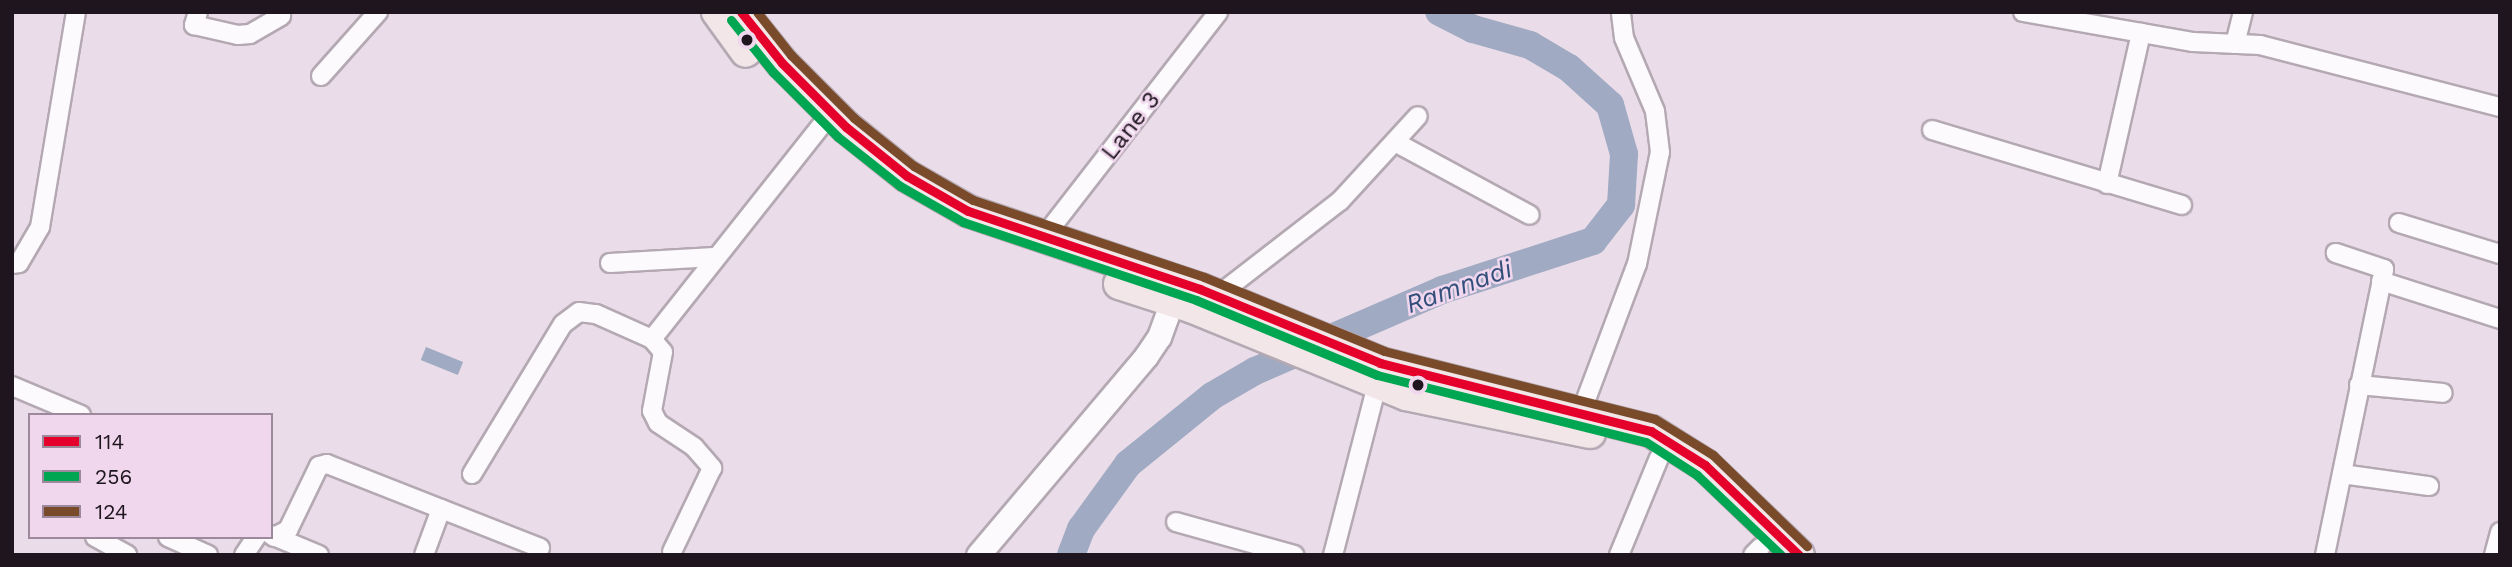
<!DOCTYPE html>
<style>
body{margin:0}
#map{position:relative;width:2512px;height:567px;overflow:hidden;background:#eadde9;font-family:"Work Sans",sans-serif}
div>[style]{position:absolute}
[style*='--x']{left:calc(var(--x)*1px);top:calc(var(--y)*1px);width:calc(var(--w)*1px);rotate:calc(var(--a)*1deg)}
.water>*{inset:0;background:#a0aac2;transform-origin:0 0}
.river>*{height:28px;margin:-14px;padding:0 14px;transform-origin:14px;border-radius:14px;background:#a0aac2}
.roads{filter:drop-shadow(2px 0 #b4a9b3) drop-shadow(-2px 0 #b4a9b3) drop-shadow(0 2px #b4a9b3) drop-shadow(0 -2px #b4a9b3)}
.minor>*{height:18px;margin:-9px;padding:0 9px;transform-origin:9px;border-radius:9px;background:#fcfafc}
.tertiary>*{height:23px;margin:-11.5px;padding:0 11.5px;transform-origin:11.5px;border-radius:11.5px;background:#fcfafc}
.primary>*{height:30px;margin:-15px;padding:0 15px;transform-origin:15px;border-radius:15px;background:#f2e6e8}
.bus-1>*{height:9px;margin:-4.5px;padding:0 4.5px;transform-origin:4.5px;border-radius:4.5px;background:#e4002b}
.bus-2>*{height:9px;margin:-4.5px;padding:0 4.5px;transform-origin:4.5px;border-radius:4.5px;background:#00a651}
.bus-3>*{height:9px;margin:-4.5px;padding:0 4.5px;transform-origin:4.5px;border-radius:4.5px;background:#7a4b2a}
.dots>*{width:19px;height:19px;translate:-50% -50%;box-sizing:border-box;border:4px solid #f0d7ee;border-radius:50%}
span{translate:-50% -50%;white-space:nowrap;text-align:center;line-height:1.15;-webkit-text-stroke:5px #f0d7ee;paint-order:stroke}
.street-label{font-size:24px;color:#1e151e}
.water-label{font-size:26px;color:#324f7b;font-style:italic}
.frame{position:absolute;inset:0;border:14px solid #1e151e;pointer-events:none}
.legend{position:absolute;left:28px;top:413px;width:245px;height:126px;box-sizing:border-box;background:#f0d7ee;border:2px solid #9c899b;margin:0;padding:9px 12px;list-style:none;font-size:21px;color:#1e151e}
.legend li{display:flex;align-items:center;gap:14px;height:35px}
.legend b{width:35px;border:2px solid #9c899b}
</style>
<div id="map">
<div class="water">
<div style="left:426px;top:347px;width:40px;height:14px;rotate:22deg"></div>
</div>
<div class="river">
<div style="--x:1071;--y:555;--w:28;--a:-69"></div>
<div style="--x:1081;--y:529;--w:80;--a:-54.1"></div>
<div style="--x:1128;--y:464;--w:108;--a:-39"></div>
<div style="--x:1212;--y:396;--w:50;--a:-30.2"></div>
<div style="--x:1255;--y:371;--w:204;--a:-23.4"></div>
<div style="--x:1442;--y:290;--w:159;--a:-18"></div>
<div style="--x:1593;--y:241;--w:46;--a:-52.1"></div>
<div style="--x:1621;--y:205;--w:51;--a:-86.6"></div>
<div style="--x:1624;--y:154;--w:51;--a:-105.9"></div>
<div style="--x:1610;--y:105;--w:55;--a:-137.9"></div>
<div style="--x:1569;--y:68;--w:45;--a:-149.5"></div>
<div style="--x:1530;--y:45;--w:59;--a:-164.3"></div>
<div style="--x:1473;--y:29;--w:38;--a:-153"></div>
</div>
<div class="roads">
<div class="minor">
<div style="--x:198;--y:12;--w:14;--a:107"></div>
<div style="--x:194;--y:25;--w:45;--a:12.8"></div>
<div style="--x:238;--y:35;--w:12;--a:-5"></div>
<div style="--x:250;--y:34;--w:36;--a:-30"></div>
<div style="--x:2023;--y:12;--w:173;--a:10"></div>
<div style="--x:2193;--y:42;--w:67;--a:2.6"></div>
<div style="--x:2260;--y:45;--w:248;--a:14.5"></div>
<div style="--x:2235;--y:44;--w:33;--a:-76"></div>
<div style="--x:321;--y:76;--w:86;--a:-48.3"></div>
<div style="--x:1932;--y:130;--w:261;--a:16.7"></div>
<div style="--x:1395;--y:142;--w:153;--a:28.4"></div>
<div style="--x:2107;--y:184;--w:155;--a:-77.3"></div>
<div style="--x:2399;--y:223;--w:106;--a:17.1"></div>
<div style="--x:1043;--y:238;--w:286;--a:-52.2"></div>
<div style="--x:610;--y:263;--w:104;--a:-3.3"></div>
<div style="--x:12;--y:264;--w:7;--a:-8"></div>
<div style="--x:19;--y:263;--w:42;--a:-59.7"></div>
<div style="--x:40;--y:227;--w:218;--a:-80.5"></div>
<div style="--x:2381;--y:281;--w:125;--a:17.7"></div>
<div style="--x:1217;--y:296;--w:155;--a:-37.7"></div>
<div style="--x:1340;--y:201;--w:115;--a:-47.5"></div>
<div style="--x:652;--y:339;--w:17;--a:50"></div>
<div style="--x:663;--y:352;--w:60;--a:100.6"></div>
<div style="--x:652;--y:411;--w:13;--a:63"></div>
<div style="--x:658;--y:423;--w:43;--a:33.7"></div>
<div style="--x:694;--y:447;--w:28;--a:49"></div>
<div style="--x:712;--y:468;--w:93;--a:115.5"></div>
<div style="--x:2359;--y:385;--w:84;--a:5.4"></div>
<div style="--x:12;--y:386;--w:75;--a:22.8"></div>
<div style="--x:1582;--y:410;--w:156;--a:-69.4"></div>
<div style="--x:1637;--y:264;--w:114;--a:-78.4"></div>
<div style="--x:1660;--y:152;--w:41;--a:-97"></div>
<div style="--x:1655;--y:111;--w:79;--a:-113"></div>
<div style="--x:1624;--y:38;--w:26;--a:-97"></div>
<div style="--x:472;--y:474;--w:175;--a:-58.8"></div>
<div style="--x:563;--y:324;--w:20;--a:-37"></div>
<div style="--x:579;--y:312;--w:17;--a:7"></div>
<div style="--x:596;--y:314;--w:61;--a:24.1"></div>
<div style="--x:652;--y:339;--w:288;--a:-51.6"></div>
<div style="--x:2342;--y:474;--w:88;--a:7.9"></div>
<div style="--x:1176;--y:522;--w:123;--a:15.6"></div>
<div style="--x:271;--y:535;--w:52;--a:22.6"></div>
<div style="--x:95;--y:537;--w:37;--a:29"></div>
<div style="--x:168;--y:537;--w:44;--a:24.2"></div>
<div style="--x:274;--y:537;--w:16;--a:-27"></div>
<div style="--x:288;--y:530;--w:71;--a:-64.2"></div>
<div style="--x:319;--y:466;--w:8;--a:-14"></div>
<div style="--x:327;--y:464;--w:229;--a:21.5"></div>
<div style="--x:244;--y:555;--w:22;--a:-56"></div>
<div style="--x:424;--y:555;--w:49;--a:-69.7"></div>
<div style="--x:1333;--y:555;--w:176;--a:-75.5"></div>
<div style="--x:1619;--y:555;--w:105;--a:-67.6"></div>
<div style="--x:1753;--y:555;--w:11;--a:-45"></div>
<div style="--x:2325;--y:555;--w:292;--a:-78.3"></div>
<div style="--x:2384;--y:269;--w:51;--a:-161.6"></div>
<div style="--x:2494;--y:555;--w:24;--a:-75"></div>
</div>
<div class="tertiary">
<div style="--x:978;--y:555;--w:260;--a:-49.8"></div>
<div style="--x:1146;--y:356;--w:23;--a:-56"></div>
<div style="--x:1159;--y:337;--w:38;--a:-70"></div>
</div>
<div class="primary">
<div style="--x:717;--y:12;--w:49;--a:54.1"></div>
<div style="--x:741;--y:12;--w:65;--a:51.2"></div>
<div style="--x:782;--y:63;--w:91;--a:45"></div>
<div style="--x:846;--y:127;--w:78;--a:38.8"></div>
<div style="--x:907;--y:176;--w:70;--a:29.8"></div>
<div style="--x:968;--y:211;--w:245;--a:18.6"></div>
<div style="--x:1200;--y:289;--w:195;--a:22.3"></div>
<div style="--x:1380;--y:363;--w:279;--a:14.1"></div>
<div style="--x:1651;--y:431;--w:64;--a:32.2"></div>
<div style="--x:1705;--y:465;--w:130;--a:43.8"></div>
<div style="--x:1119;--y:284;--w:78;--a:18"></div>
<div style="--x:1193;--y:308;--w:230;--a:22.2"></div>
<div style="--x:1406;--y:395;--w:188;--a:11.7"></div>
</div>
</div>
<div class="bus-1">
<div style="--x:741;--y:12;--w:65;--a:51.2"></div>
<div style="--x:782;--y:63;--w:91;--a:45"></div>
<div style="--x:846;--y:127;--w:78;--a:38.8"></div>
<div style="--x:907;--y:176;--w:70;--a:29.8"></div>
<div style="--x:968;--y:211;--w:245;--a:18.6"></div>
<div style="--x:1200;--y:289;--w:195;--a:22.3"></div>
<div style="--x:1380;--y:363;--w:279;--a:14.1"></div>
<div style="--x:1651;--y:431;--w:64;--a:32.2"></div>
<div style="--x:1705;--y:465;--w:130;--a:43.8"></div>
</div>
<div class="bus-2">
<div style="--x:731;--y:20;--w:67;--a:51.1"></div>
<div style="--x:773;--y:72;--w:92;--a:45"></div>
<div style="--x:838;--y:137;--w:79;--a:38.3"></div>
<div style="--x:900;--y:186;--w:73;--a:29.7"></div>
<div style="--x:963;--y:222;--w:246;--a:18.5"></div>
<div style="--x:1196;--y:300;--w:196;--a:22.5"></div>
<div style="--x:1377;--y:375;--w:277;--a:14"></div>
<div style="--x:1646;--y:442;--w:61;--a:32.9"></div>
<div style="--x:1697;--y:475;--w:116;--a:43.6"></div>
</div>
<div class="bus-3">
<div style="--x:757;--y:12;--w:55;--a:51.7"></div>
<div style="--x:791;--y:55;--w:89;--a:45"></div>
<div style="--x:854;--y:118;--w:77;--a:38.7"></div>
<div style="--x:914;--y:166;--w:68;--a:30"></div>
<div style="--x:973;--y:200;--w:243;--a:18.4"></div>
<div style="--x:1204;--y:277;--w:195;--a:22.3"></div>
<div style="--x:1384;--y:351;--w:279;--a:14.1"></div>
<div style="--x:1655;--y:419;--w:68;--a:31.8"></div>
<div style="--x:1713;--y:455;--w:131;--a:44.1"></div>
</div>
<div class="dots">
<div style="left:747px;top:40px;background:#1e151e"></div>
<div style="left:1418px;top:385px;background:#1e151e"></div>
</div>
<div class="street-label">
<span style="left:1131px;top:126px;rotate:-52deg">Lane 3</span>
</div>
<div class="water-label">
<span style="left:1459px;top:287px;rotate:-20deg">Ramnadi</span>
</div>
<div class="frame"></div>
<ul class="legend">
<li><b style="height:9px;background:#e4002b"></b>114</li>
<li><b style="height:9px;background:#00a651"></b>256</li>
<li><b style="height:9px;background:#7a4b2a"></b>124</li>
</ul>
</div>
